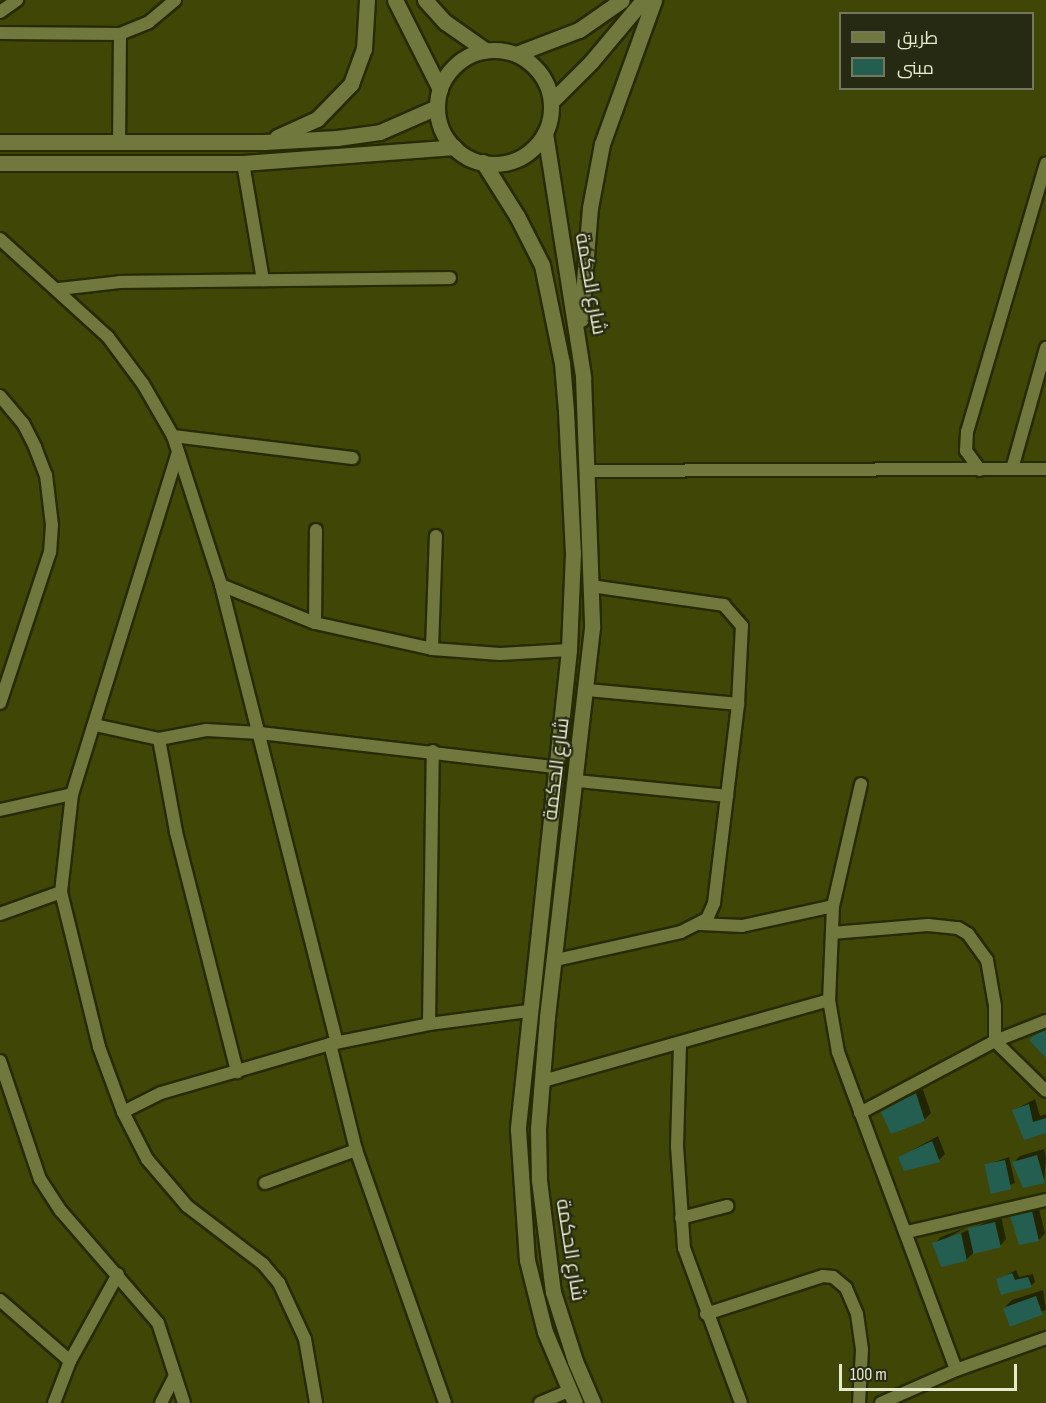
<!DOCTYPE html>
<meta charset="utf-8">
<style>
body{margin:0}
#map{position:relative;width:1046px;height:1403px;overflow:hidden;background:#404605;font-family:"Sofia Sans Condensed",Cairo,sans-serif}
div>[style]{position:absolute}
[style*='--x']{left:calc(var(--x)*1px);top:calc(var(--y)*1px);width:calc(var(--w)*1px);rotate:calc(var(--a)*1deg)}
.shadow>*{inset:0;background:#0007}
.building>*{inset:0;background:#235e51;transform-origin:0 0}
.roads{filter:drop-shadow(2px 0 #272b00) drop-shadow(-2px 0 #272b00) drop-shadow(0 2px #272b00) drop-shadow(0 -2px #272b00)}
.minor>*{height:12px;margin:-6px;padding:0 6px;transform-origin:6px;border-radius:6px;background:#70783d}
.tertiary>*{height:15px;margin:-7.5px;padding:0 7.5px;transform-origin:7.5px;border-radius:7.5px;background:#70783d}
.tertiary>.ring{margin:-7.5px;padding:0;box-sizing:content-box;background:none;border:15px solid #70783d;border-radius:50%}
span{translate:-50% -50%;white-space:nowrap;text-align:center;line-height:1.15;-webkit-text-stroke:4.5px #272a12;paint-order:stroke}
.street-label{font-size:20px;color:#e5ebcc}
.legend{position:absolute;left:839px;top:12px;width:195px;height:78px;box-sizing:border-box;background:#272a12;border:2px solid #73775c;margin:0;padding:8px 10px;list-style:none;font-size:18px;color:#e5ebcc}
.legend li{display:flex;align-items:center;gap:12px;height:30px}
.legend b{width:30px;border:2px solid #73775c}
.scale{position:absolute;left:839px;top:1364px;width:178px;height:27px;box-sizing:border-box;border:3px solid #e5ebcc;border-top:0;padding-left:8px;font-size:18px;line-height:21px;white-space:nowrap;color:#e5ebcc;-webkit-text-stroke:4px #272a12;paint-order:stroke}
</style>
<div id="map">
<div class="shadow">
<div style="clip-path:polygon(922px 1087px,931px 1113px,924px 1120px,882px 1110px)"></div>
<div style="clip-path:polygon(1035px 1099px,1040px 1116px,1046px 1114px,1046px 1131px,1014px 1110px)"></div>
<div style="clip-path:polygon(938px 1136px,945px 1154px,939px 1160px,900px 1157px)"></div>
<div style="clip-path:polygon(1044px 1149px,1046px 1158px,1044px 1182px,1014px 1162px,1020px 1156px)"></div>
<div style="clip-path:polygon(1009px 1157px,1015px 1183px,993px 1191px,986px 1165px)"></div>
<div style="clip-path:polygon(1038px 1205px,1045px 1233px,1039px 1240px,1012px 1216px,1018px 1209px)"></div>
<div style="clip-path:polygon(1001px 1216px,1006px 1239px,1000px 1246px,975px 1251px,966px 1260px,934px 1244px,941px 1237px,967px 1227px,940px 1242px)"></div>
<div style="clip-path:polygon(1016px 1270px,1019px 1277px,1033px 1274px,1035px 1282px,1031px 1286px,997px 1280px)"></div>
<div style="clip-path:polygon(1043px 1290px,1046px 1310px,1011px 1323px,1005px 1307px,1012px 1300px)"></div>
</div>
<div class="building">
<div style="clip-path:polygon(1046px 1026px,1046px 1058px,1029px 1040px)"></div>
<div style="clip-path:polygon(916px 1093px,925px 1121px,891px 1134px,880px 1110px)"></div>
<div style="clip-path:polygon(1029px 1104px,1033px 1122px,1046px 1118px,1046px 1133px,1024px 1140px,1012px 1110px)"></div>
<div style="clip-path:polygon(932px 1141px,940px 1162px,904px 1171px,898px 1157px)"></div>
<div style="clip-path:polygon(1037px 1155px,1045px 1183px,1023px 1188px,1012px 1162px)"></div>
<div style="left:1005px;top:1160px;width:30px;height:21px;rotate:78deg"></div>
<div style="clip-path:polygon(1032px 1211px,1039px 1241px,1019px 1245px,1010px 1215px)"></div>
<div style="left:995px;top:1222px;width:26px;height:28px;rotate:77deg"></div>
<div style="clip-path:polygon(961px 1233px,967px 1261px,941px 1267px,932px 1243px)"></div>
<div style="clip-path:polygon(1012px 1273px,1015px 1280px,1028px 1277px,1032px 1287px,1001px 1295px,996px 1279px)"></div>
<div style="left:1036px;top:1296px;width:20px;height:35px;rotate:70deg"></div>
</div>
<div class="roads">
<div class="minor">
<div style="--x:0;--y:12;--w:21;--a:-35"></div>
<div style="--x:0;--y:33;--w:120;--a:0.5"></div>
<div style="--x:120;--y:34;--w:108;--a:90.5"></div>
<div style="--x:120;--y:34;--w:31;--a:-22"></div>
<div style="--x:149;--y:22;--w:34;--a:-40"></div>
<div style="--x:243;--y:163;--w:119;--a:80.3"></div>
<div style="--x:0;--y:239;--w:146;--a:42.2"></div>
<div style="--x:108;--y:337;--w:59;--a:53.3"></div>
<div style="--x:143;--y:384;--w:60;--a:60"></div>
<div style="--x:173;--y:436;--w:157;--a:72.1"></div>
<div style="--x:221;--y:585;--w:472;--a:75.8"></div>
<div style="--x:59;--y:289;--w:61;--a:-6.5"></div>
<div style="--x:120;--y:282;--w:330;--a:-0.7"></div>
<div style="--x:0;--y:396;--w:35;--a:50"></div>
<div style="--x:23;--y:423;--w:27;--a:63"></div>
<div style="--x:35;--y:447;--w:30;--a:69"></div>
<div style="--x:46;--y:475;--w:50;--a:83.2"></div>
<div style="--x:52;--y:525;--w:27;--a:94"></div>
<div style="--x:50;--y:552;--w:159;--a:108.3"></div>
<div style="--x:173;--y:436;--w:181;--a:7"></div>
<div style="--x:178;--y:452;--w:358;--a:107.2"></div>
<div style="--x:72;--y:794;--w:99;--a:96.4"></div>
<div style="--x:61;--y:892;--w:160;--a:76.2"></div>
<div style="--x:99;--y:1047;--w:69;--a:69.7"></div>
<div style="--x:123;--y:1112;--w:53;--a:62.9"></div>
<div style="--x:147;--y:1159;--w:62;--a:49.6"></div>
<div style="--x:187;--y:1206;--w:96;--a:37.3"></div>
<div style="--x:263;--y:1264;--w:25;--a:50"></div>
<div style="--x:279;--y:1283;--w:62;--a:65.1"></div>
<div style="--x:305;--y:1339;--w:65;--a:80.2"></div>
<div style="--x:1012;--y:469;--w:126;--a:-74.3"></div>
<div style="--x:980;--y:470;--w:24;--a:-126"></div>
<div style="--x:966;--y:451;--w:19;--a:-87"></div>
<div style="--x:967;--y:432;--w:280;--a:-73.6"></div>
<div style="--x:590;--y:471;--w:456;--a:-0.3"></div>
<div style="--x:221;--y:585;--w:101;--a:22"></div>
<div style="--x:315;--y:623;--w:120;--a:12.5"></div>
<div style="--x:432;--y:649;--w:68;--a:4.2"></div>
<div style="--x:500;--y:654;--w:69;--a:-3.3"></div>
<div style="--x:315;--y:623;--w:93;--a:-89.4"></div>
<div style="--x:432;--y:649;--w:113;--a:-88"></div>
<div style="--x:588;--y:690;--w:151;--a:5.3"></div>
<div style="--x:95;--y:725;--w:66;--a:12.3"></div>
<div style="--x:159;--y:739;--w:48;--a:-10.8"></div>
<div style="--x:206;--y:730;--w:54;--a:3.2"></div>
<div style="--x:260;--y:733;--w:297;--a:6.6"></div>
<div style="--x:159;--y:739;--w:95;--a:79.6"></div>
<div style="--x:176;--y:832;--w:248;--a:75.7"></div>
<div style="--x:577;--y:781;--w:151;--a:5.7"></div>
<div style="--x:861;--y:784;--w:125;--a:102.9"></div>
<div style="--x:833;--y:906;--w:94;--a:92.4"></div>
<div style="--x:829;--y:1000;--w:53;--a:80.2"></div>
<div style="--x:838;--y:1052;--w:339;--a:69.6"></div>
<div style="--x:0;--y:810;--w:74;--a:-12.5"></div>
<div style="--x:0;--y:914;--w:65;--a:-19.8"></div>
<div style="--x:700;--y:924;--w:42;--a:2.7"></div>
<div style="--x:742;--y:926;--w:93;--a:-12.4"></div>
<div style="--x:832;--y:933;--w:96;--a:-4.8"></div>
<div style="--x:928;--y:925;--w:30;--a:6"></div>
<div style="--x:958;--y:928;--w:12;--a:31"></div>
<div style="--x:968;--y:934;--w:32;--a:54"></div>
<div style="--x:987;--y:960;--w:47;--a:80.1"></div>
<div style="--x:995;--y:1006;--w:35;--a:90"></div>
<div style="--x:995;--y:1041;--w:71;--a:44.4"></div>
<div style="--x:556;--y:960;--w:128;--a:-12.6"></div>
<div style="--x:681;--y:932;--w:29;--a:-27"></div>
<div style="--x:707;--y:919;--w:17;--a:-66"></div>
<div style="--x:714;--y:903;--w:200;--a:-83.1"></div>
<div style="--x:738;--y:704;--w:78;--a:-87.1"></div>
<div style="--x:742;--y:626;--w:28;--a:-131"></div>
<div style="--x:724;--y:605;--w:134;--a:-171.9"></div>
<div style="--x:429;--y:1024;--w:273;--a:-89.2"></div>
<div style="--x:330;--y:1044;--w:109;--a:76.2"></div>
<div style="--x:356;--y:1150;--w:268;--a:70.6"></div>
<div style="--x:680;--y:1044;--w:102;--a:91.7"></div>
<div style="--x:677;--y:1146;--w:102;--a:86.1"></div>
<div style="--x:684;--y:1248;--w:165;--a:69.8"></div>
<div style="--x:0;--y:1061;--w:125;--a:71.3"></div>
<div style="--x:40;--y:1179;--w:38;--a:57"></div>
<div style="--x:61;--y:1211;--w:148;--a:49.1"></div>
<div style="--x:158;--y:1323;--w:84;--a:72"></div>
<div style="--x:543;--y:1081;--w:297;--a:-15.8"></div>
<div style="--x:123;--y:1112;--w:42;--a:-26.6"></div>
<div style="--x:161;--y:1093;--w:176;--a:-16.2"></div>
<div style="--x:330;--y:1044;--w:101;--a:-11.4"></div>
<div style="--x:429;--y:1024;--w:100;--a:-7.5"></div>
<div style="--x:860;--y:1113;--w:153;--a:-28.1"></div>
<div style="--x:995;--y:1041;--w:55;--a:-21.4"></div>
<div style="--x:265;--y:1183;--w:97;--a:-19.9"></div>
<div style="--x:681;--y:1218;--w:48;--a:-14.6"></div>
<div style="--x:907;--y:1232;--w:143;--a:-13"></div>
<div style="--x:0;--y:1300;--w:93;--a:41.1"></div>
<div style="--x:706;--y:1314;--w:123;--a:-18"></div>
<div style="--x:823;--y:1276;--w:10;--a:6"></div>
<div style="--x:833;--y:1277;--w:17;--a:40"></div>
<div style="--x:846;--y:1288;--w:28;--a:67"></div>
<div style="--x:857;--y:1314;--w:36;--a:82"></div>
<div style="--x:862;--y:1350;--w:53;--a:93.2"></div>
<div style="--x:54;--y:1403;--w:45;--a:-69.1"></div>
<div style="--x:70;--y:1361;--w:99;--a:-61.1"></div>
<div style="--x:161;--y:1403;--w:31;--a:-63"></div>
<div style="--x:540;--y:1403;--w:30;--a:-23"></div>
<div style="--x:881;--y:1403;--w:82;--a:-23.7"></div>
<div style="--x:956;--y:1370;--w:96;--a:-19.6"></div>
</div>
<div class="tertiary">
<div style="--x:395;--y:0;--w:100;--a:63.2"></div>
<div style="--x:425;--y:0;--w:30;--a:48"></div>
<div style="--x:445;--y:22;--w:49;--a:35"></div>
<div class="ring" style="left:437px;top:50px;width:99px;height:99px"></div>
<div style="--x:516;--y:54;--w:67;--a:-20.9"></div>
<div style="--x:579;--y:30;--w:52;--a:-34.9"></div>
<div style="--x:551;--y:102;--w:57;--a:-45"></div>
<div style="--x:591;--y:62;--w:81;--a:-50"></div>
<div style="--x:545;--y:133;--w:247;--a:81.1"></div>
<div style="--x:583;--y:377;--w:251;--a:87.9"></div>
<div style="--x:592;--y:628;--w:392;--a:96.6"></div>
<div style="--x:547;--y:1017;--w:111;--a:94.6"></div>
<div style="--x:538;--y:1128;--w:52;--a:88.9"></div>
<div style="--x:539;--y:1180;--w:113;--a:82.9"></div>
<div style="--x:553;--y:1292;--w:72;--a:72.3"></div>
<div style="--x:575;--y:1361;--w:46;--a:66.8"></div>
<div style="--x:277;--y:137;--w:44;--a:-24.2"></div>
<div style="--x:317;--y:119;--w:49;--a:-45.8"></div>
<div style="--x:351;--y:84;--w:37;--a:-70"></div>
<div style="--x:364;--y:49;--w:49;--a:-86.5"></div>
<div style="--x:0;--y:142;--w:264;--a:0"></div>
<div style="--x:264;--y:142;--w:73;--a:-3.1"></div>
<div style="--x:337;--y:138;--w:43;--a:-7.9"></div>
<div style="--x:380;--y:132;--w:62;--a:-23.7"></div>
<div style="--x:483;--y:162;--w:64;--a:57.8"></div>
<div style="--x:517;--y:216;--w:55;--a:63"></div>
<div style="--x:542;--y:265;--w:100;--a:78.5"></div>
<div style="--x:562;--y:363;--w:48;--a:85.2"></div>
<div style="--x:566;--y:411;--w:142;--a:87.2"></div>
<div style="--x:573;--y:553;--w:97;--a:92.4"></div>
<div style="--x:569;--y:650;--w:482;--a:96.1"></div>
<div style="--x:518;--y:1129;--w:131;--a:86.1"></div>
<div style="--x:527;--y:1260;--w:74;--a:76"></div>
<div style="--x:545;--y:1332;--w:77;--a:67.1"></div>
<div style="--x:0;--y:163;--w:243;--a:0"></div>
<div style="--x:243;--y:163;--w:212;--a:-4.3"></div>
<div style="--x:581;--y:319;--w:111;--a:-85.4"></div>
<div style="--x:590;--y:208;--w:65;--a:-79.4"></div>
<div style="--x:602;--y:144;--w:153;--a:-70.1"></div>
</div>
</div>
<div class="street-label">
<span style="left:590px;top:284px;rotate:80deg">شارع الحكمة</span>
<span style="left:557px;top:769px;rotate:-83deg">شارع الحكمة</span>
<span style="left:570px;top:1250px;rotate:81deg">شارع الحكمة</span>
</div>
<ul class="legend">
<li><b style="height:8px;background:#70783d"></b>طريق</li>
<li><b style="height:16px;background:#235e51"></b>مبنى</li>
</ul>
<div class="scale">100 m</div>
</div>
